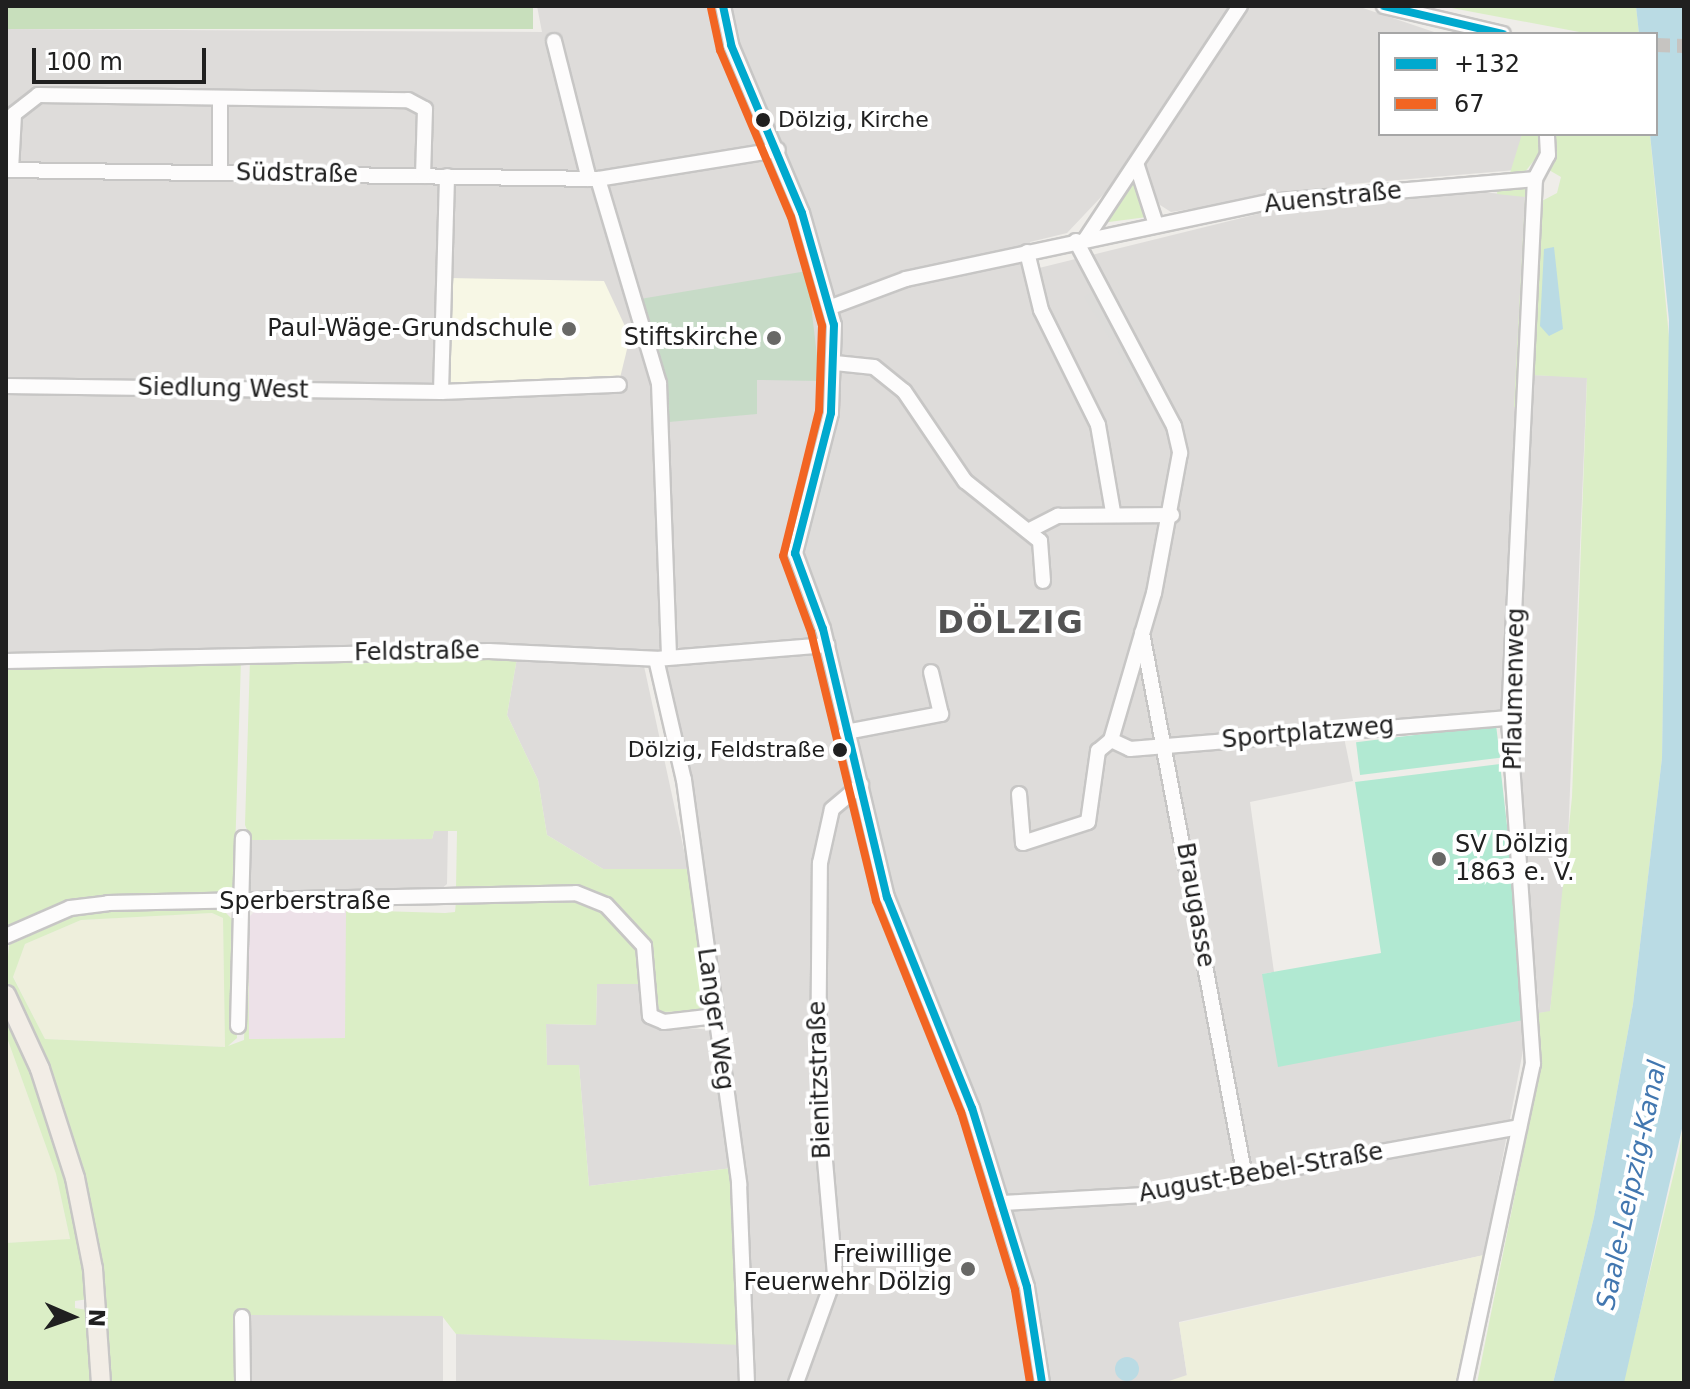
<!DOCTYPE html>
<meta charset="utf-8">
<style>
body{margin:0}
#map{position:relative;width:1690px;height:1389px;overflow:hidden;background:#efede9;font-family:"DejaVu Sans",sans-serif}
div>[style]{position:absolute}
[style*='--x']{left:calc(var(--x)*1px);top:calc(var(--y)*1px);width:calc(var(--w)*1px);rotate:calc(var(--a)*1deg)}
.residential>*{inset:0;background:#dedcda;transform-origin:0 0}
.industrial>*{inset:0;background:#ede1e8}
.education>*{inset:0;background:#f7f7e5}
.religious>*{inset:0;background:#dddcda;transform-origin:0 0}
.farmland>*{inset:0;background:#eeefdc}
.grass>*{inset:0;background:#dbeec6}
.forest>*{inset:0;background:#c8dfbc;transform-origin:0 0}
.cemetery>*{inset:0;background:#c7dbc7}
.pitch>*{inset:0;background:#b1e9d2;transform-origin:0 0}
.water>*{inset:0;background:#badbe4}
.round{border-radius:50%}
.stream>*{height:3px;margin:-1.5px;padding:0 1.5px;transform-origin:1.5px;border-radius:1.5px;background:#badbe4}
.minor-tunnel>*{height:14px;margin-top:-7px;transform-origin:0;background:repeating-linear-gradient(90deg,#c6c4c1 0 14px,transparent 0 21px)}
.roads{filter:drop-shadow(2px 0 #c7c6c5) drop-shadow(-2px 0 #c7c6c5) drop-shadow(0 2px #c7c6c5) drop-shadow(0 -2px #c7c6c5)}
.minor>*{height:14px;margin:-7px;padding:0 7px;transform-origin:7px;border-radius:7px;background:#fdfcfc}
.major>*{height:18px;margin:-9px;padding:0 9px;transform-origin:9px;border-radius:9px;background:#f2ede6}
.bus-1>*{height:8px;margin:-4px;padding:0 4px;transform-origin:4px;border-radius:4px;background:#00a9ce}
.bus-2>*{height:8px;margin:-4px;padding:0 4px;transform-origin:4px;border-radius:4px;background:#f26522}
.dots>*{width:22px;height:22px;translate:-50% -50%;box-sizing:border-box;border:4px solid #fff;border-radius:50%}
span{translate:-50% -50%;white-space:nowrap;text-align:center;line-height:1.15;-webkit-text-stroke:8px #fff;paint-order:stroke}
.bus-label{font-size:22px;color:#202020}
.left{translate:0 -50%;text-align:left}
.right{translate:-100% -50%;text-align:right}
.street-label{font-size:24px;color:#202020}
.poi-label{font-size:24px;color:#202020}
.water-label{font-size:26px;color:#4277b0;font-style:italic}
.district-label{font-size:32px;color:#535353;font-weight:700;letter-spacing:2px}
.frame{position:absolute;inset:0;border:8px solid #202020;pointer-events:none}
.legend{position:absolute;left:1378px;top:32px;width:280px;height:104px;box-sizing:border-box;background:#fff;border:2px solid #a6a6a6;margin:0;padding:10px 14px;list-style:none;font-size:24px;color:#202020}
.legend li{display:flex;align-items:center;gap:16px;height:40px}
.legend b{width:40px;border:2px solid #a6a6a6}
.north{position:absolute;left:32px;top:1277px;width:80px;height:80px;-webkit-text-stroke:6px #fff;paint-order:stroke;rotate:92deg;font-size:22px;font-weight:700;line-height:32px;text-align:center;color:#202020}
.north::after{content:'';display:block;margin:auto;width:28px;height:36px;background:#202020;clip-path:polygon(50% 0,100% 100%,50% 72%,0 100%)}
.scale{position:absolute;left:32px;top:48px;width:174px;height:36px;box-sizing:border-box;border:4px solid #202020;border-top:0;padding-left:10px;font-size:24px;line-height:28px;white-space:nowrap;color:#202020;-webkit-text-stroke:6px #fff;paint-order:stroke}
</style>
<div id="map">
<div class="residential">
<div style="clip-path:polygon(537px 6px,1357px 6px,1440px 34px,1380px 34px,1380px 134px,1522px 134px,1516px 170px,1351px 184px,1171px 212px,1160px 205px,1137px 159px,1067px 233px,1030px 242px,1035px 269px,1286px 207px,1470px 191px,1525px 196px,1503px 714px,1341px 723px,1353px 781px,1250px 802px,1274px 972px,1262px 974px,1529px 1019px,1484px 1255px,1179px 1322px,1187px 1376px,1163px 1383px,752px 1383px,742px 1221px,662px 669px,682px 652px,675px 643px,664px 642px,655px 654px,6px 656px,6px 29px,542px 32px)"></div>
<div style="clip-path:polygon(1532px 375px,1587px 377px,1567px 863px,1550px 1012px,1539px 1013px,1515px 712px)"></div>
<div style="clip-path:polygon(517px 658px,644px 666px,688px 869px,603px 869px,547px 835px,538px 780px,507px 715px)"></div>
<div style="clip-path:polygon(434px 831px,448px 831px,447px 884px,439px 891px,249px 891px,251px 840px,432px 839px)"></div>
<div style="clip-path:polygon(597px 984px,646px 984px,647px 1025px,714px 1030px,732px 1168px,589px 1186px,579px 1065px,547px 1065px,546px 1024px,596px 1025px)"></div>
<div style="left:249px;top:1315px;width:194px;height:68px"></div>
<div style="clip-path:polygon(456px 1334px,713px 1339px,742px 1345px,742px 1383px,456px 1383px)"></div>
</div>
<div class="industrial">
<div style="clip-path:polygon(257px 909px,346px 910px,346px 1038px,249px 1039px,248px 918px)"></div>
</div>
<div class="education">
<div style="clip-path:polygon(450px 278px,604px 281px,630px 337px,619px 382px,450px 388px)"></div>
</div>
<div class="religious">
<div style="left:1092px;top:292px;width:51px;height:9px;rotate:59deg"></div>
<div style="left:1123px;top:344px;width:52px;height:8px;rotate:61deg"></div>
</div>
<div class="farmland">
<div style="clip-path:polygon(212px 913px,223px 918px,225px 1047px,45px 1039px,13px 976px,25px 944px,81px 920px)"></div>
<div style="clip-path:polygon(6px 1035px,56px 1174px,70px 1240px,6px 1243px)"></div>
<div style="clip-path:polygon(1484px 1255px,1460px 1383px,1163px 1383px,1187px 1375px,1179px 1323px)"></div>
</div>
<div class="grass">
<div style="clip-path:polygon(1441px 6px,1636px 6px,1639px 34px,1590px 34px)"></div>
<div style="clip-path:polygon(1522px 134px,1544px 134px,1545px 147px,1524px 173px,1510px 173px)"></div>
<div style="clip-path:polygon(1551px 134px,1650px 134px,1670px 348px,1662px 758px,1633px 1004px,1594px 1217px,1553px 1383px,1477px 1383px,1538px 1080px,1539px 1013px,1550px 1011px,1572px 797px,1587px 378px,1532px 375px,1540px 202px,1557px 193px,1561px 177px,1549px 170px)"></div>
<div style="clip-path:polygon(1136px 183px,1147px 217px,1101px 223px,1127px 187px)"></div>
<div style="clip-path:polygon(1498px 186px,1524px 187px,1532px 196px,1520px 407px,1514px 407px,1525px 197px,1497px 194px)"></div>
<div style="clip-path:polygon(517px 658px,507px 715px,538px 780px,547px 835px,603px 869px,688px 869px,707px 992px,702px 1011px,659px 1012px,652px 957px,604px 899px,456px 888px,457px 831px,434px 831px,432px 839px,251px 840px,245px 825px,250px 659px)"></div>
<div style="clip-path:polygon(241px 660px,234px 886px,220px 896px,74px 902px,6px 929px,6px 664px)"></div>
<div style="clip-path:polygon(evenodd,594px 901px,641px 949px,646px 984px,597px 984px,596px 1025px,546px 1024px,547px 1065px,579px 1065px,589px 1186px,732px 1168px,742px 1345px,456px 1334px,442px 1316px,235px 1315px,236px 1383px,109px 1383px,91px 1210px,60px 1101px,6px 979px,9px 945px,88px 910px,221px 908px,235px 922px,237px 1038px,228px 1046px,244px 1040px,248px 918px,249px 1039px,345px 1038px,346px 910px,445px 913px,455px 912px,456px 902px,594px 901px,212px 913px,223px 918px,225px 1047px,45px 1039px,13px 977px,25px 944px,81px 920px,212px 913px)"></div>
<div style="clip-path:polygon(6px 1011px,47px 1109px,75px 1211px,88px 1299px,75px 1301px,75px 1308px,87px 1310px,94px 1383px,6px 1383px,6px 1243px,70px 1239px,56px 1174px,6px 1035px)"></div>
<div style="clip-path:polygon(1684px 1120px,1684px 1383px,1623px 1383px,1679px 1152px)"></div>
</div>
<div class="forest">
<div style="left:6px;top:6px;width:527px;height:23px"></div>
</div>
<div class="cemetery">
<div style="clip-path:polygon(807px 271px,820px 381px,757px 380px,757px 414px,669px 422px,659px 349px,640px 299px)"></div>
</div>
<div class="pitch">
<div style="left:1496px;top:725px;width:33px;height:141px;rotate:83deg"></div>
<div style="clip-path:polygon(1500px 764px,1529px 1019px,1278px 1067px,1262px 974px,1381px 953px,1355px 782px)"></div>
</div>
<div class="water">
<div style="clip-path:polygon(1636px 6px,1684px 6px,1684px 1120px,1624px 1383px,1553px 1383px,1594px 1217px,1633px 1004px,1662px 758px,1669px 320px,1650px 134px,1656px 134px,1656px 34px,1639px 34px)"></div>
<div style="clip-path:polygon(1554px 247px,1563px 329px,1549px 336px,1540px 326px,1544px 249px)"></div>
<div class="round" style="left:1115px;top:1357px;width:24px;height:24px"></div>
</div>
<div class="stream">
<div style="--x:1517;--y:399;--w:40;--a:-87.1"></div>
<div style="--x:1515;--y:433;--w:21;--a:-87"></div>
<div style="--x:1513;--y:477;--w:33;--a:-87"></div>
</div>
<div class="minor-tunnel">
<div style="--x:1656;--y:45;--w:28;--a:2"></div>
</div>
<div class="roads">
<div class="minor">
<div style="--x:723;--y:6;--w:40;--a:78"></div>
<div style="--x:731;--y:45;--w:182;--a:67.1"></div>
<div style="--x:802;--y:213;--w:116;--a:74.1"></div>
<div style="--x:834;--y:325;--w:88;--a:92"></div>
<div style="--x:831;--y:413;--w:145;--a:104.4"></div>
<div style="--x:795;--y:553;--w:81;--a:69.8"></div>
<div style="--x:823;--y:629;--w:276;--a:76.6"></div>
<div style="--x:887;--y:897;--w:227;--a:68.1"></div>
<div style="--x:972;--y:1108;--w:187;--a:72.9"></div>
<div style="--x:1027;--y:1287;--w:97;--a:81.1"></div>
<div style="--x:1384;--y:6;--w:122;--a:13.2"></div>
<div style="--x:554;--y:41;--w:142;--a:75.8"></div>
<div style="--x:1137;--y:166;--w:62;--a:72.1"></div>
<div style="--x:6;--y:170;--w:592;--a:0.87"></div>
<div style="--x:598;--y:179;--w:182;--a:-9.2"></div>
<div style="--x:11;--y:170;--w:56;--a:-86.9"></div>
<div style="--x:14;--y:114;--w:31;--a:-38"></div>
<div style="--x:38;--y:95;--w:370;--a:0.8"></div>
<div style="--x:408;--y:100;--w:19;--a:28"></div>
<div style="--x:425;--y:109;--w:67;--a:91.7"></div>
<div style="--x:220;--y:173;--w:75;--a:-90"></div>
<div style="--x:598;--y:179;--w:213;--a:73.4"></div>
<div style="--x:659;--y:383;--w:273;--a:87.9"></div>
<div style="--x:1085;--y:240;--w:281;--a:-56.5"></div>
<div style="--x:1076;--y:241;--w:209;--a:62.1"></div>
<div style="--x:1174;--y:426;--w:28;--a:77"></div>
<div style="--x:1180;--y:453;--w:142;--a:100.5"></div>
<div style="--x:1154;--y:593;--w:153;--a:106.3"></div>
<div style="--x:1027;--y:252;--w:60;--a:76.4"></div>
<div style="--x:1041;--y:310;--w:128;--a:63.6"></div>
<div style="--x:1098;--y:425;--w:88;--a:80.2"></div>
<div style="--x:831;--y:307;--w:80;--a:-20.5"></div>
<div style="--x:906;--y:279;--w:371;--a:-12"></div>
<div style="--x:1269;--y:202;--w:267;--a:-4.9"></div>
<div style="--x:835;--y:363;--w:39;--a:6"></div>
<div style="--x:874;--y:367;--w:38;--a:39"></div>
<div style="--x:904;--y:391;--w:109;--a:55.9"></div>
<div style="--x:965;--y:481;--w:96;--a:38.7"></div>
<div style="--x:1040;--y:541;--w:40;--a:85.7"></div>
<div style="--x:6;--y:386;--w:435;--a:0.8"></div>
<div style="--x:441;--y:392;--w:178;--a:-2.3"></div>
<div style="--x:441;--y:392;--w:216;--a:-88.4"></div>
<div style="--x:1028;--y:531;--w:34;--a:-27"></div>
<div style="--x:1058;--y:516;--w:114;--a:-0.5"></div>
<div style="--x:1142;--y:633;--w:554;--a:79.28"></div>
<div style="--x:656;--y:659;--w:124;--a:77"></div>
<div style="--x:684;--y:780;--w:408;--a:82.2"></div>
<div style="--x:739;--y:1184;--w:199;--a:87.7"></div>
<div style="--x:6;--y:661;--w:483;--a:-1.2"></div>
<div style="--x:489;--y:651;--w:167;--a:2.7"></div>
<div style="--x:656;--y:659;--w:172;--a:-4.7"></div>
<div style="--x:846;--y:732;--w:97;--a:-10.7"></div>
<div style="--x:941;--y:714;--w:43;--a:-103.4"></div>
<div style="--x:1111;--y:740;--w:21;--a:25"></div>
<div style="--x:1130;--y:749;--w:380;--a:-4.7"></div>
<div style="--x:1019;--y:794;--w:49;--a:85.3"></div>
<div style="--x:1023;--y:843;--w:68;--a:-17.9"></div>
<div style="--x:1088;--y:822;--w:72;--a:-82"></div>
<div style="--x:1098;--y:751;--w:17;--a:-40"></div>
<div style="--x:6;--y:936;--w:70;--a:-23.6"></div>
<div style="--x:70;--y:908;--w:38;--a:-7"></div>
<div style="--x:108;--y:903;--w:468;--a:-1.2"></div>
<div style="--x:576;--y:893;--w:32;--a:22"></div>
<div style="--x:606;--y:905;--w:56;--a:47.2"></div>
<div style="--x:644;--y:946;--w:70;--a:85.1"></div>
<div style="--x:650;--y:1016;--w:15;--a:23"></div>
<div style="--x:664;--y:1022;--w:52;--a:-6.6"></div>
<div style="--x:238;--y:1026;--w:188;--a:-88.5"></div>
<div style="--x:1001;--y:1203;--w:141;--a:-3.2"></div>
<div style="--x:1142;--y:1195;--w:383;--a:-10.2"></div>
<div style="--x:242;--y:1317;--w:66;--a:89.1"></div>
<div style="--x:796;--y:1383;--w:115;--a:-70.1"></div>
<div style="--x:835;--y:1275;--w:194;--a:-95"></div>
<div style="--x:818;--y:1082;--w:219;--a:-89.5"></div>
<div style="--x:820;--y:863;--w:55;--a:-77.5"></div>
<div style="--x:832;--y:809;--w:38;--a:-40"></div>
<div style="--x:1465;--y:1383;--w:326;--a:-78"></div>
<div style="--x:1533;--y:1064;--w:347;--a:-94"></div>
<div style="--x:1509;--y:718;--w:540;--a:-87.24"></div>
<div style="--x:1535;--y:179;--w:27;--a:-62"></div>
<div style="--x:1548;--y:155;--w:21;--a:-93"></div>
</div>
<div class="major">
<div style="--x:6;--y:995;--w:81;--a:65.3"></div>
<div style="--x:40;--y:1069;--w:114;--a:72.2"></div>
<div style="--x:75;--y:1178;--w:93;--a:78.8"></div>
<div style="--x:93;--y:1269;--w:114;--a:86"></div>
</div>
</div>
<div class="bus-1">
<div style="--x:723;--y:6;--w:40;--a:78"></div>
<div style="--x:731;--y:45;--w:182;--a:67.1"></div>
<div style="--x:802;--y:213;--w:116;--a:74.1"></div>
<div style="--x:834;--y:325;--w:88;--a:92"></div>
<div style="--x:831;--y:413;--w:145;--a:104.4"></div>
<div style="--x:795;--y:553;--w:81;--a:69.8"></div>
<div style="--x:823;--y:629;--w:276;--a:76.6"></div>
<div style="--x:887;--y:897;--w:227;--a:68.1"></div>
<div style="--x:972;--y:1108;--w:187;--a:72.9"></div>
<div style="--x:1027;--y:1287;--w:97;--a:81.1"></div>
<div style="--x:1384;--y:6;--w:122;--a:13.2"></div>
</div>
<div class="bus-2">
<div style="--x:711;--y:8;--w:43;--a:77.9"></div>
<div style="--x:720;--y:50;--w:181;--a:67"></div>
<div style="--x:791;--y:217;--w:113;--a:74.1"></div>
<div style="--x:822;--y:326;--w:85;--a:92"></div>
<div style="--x:819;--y:411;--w:149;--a:103.9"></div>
<div style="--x:783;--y:556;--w:81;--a:69.8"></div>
<div style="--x:811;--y:632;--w:277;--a:76.4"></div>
<div style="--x:876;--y:901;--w:227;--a:68.1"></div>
<div style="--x:961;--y:1112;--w:186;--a:73.1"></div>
<div style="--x:1015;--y:1290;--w:94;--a:80.8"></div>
</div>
<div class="dots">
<div style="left:763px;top:120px;background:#202020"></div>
<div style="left:569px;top:329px;background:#686866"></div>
<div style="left:774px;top:338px;background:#686866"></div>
<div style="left:840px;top:750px;background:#202020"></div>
<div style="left:1439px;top:859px;background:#686866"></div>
<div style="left:968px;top:1269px;background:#686866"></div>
</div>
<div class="bus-label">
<span class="left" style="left:778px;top:120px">Dölzig, Kirche</span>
<span class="right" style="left:825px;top:750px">Dölzig, Feldstraße</span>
</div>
<div class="street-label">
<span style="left:297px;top:174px;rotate:1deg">Südstraße</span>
<span style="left:1333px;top:198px;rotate:-6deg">Auenstraße</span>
<span style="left:223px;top:389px;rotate:1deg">Siedlung West</span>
<span style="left:417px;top:652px;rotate:-1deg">Feldstraße</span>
<span style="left:1515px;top:689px;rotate:-89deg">Pflaumenweg</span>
<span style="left:1308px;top:733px;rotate:-5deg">Sportplatzweg</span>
<span style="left:305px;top:902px">Sperberstraße</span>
<span style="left:1195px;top:905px;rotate:80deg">Braugasse</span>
<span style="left:715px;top:1019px;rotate:82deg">Langer Weg</span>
<span style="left:820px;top:1080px;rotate:-92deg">Bienitzstraße</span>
<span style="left:1261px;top:1173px;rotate:-10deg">August-Bebel-Straße</span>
</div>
<div class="poi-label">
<span class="right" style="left:553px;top:329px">Paul-Wäge-Grundschule</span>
<span class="right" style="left:758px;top:338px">Stiftskirche</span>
<span class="left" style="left:1455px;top:859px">SV Dölzig<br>1863 e. V.</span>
<span class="right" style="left:952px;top:1269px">Freiwillige<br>Feuerwehr Dölzig</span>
</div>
<div class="water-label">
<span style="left:1632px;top:1185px;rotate:-78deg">Saale-Leipzig-Kanal</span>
</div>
<div class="district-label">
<span style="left:1011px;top:622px">DÖLZIG</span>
</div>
<div class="frame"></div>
<ul class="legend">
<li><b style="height:10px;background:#00a9ce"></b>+132</li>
<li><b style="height:10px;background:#f26522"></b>67</li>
</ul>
<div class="north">N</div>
<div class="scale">100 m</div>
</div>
